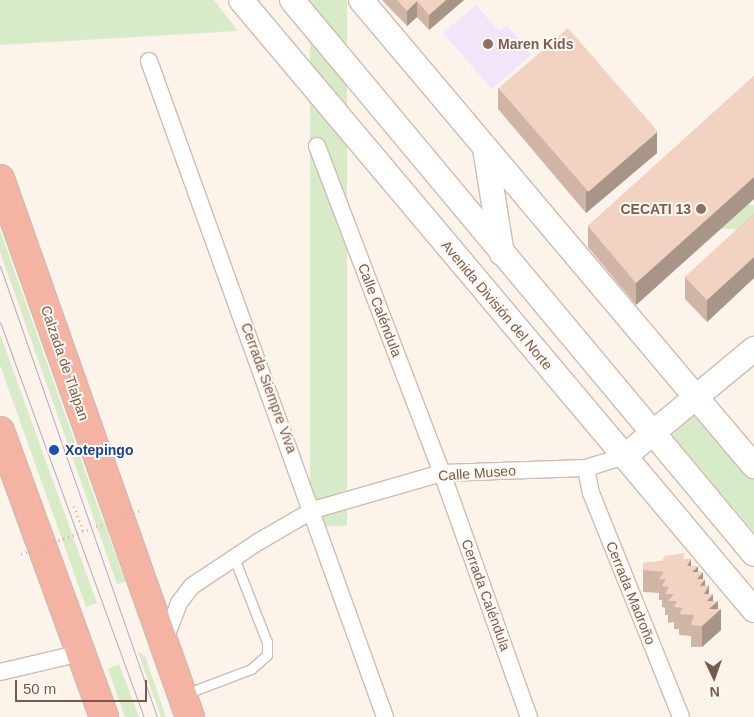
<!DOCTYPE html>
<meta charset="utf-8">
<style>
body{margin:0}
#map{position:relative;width:754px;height:717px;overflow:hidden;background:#fcf4ea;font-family:Arial,sans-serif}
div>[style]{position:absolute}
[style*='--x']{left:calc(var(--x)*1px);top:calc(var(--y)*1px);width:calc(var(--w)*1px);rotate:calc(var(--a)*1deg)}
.education>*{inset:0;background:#f1e6f9}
.green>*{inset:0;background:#d8ebc8;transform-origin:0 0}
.path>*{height:3px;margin-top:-1.5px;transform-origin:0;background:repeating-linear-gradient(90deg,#d7b6a4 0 1px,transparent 0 5px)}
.roads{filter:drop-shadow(1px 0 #cfbcaf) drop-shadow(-1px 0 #cfbcaf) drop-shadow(0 1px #cfbcaf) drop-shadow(0 -1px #cfbcaf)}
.lane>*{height:9px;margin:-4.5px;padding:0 4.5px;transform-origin:4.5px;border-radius:4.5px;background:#fff}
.street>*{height:16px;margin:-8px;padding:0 8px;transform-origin:8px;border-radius:8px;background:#fff}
.secondary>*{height:24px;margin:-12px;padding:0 12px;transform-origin:12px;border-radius:12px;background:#fff}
.highway>*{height:28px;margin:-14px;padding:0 14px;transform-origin:14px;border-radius:14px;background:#f5b4a3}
.tram>*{height:1px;margin:-0.5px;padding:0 0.5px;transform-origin:0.5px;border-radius:0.5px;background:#b7a7c7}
.path-bridge>*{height:3px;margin-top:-1.5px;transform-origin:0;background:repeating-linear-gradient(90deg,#d7b6a4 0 1px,transparent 0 5px)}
.wall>*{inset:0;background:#d0b5a7}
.shaded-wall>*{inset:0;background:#a99488}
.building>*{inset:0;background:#f2d3c2;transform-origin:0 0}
.dots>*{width:14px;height:14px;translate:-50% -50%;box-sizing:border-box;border:2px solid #fff9f1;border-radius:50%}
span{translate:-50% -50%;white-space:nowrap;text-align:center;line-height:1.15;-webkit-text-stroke:4px #fff9f1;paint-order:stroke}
.education-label{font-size:14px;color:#785e54;font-weight:700}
.left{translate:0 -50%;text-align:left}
.right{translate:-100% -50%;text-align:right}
.street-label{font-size:14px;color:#785a4d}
.transit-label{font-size:14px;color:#164399;font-weight:700}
.north{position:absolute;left:689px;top:652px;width:50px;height:50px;-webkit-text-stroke:4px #fff9f1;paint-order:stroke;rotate:177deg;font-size:14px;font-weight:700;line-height:20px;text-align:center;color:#785a4d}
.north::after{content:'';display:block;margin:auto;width:18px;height:22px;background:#785a4d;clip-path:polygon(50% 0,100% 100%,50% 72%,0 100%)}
.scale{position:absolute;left:15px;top:680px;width:132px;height:22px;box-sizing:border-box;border:2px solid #785a4d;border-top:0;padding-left:6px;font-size:15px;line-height:18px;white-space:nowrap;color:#785a4d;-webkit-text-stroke:4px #fff9f1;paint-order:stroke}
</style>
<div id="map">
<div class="education">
<div style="clip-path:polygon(476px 5px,499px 31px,507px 25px,532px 54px,492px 89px,443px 33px)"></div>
</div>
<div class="green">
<div style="clip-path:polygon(0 0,214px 0,238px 31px,0 45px)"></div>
<div style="left:310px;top:0;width:37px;height:526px"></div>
<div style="left:754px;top:205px;width:24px;height:132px;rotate:90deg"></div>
<div style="clip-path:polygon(0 230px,96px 502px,126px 582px,117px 584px,0 252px)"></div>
<div style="clip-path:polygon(0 334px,97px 603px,86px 607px,0 365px)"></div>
<div style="clip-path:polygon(696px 411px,754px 480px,754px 532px,672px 436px)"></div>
<div style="clip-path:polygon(138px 652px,145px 656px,166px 717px,161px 717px)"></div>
<div style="clip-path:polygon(119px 664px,139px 717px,125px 717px,108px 669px)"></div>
</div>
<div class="path">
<div style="--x:74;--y:506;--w:27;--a:70"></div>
</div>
<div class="roads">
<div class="lane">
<div style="--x:185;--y:694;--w:71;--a:-20.7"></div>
<div style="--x:251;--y:669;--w:21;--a:-41"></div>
<div style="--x:267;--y:655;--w:13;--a:-90"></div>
<div style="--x:267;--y:642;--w:90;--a:-111.4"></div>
</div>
<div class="street">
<div style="--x:149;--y:61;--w:697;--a:70.21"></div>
<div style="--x:317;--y:146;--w:350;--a:69.1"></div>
<div style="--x:442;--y:473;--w:259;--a:70.4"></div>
<div style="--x:586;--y:468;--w:25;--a:79"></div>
<div style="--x:591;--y:493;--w:241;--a:68.1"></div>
<div style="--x:164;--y:642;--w:42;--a:-69"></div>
<div style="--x:179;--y:603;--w:21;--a:-53"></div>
<div style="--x:192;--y:586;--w:79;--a:-33.7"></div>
<div style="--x:258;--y:542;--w:64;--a:-30.2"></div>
<div style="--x:313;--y:510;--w:134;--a:-16"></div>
<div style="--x:442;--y:473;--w:144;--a:-2"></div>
<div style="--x:586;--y:468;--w:41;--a:-17.1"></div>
<div style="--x:0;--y:672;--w:83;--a:-13.2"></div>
</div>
<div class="secondary">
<div style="--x:241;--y:0;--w:797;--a:49.94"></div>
<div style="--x:292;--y:0;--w:721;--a:50.17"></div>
<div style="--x:361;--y:0;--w:610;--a:49.86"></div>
<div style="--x:485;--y:148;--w:107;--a:80.9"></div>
<div style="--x:625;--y:456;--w:168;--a:-39.7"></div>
</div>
<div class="highway">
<div style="--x:0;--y:179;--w:571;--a:70.55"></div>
<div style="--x:0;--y:431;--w:304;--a:70"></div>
</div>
</div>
<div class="tram">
<div style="--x:0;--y:266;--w:478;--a:70.8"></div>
<div style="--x:0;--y:322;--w:420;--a:70"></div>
</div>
<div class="path-bridge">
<div style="--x:21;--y:554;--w:129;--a:-20"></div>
</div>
<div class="wall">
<div style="clip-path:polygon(382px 0,464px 0,429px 30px,417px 17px,407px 26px)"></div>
<div style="clip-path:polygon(754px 76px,754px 199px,636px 305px,588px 247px,588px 226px)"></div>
<div style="clip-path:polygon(498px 88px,657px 153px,586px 213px,498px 109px)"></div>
<div style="clip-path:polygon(754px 214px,754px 278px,707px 322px,685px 299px,685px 277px)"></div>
<div style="clip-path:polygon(685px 559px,691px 566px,698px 572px,703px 579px,709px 594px,718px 609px,721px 630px,702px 647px,691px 647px,691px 636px,679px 635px,679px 629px,674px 629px,674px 622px,668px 623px,668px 615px,665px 615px,665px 608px,662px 607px,662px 600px,659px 600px,659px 593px,643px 592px,643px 563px)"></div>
</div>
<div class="shaded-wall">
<div style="clip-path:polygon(446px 0,464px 0,429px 30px,429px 15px)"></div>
<div style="clip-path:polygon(417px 1px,417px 17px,407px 26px,407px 11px)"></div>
<div style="clip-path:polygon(657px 132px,657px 153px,586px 213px,586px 192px)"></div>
<div style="clip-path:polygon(754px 177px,754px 199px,636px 305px,636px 283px)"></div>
<div style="clip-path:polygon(754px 257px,754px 278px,707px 322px,707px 300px)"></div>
<div style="clip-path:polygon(691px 559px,691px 580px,687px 566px)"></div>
<div style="clip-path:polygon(698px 566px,698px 578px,703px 572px,703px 582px,705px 579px,705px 592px,709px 585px,709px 598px,713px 594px,713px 605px,718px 601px,718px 611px,721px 609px,721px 630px,702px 647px,702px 626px,692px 572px)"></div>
</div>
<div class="building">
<div style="clip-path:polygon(397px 0,446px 0,429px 15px,417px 1px,407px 11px)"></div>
<div style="left:568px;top:28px;width:137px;height:92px;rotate:49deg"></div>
<div style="clip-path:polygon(754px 76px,754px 177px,636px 283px,588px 226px)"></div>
<div style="clip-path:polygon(754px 214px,754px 257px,707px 300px,685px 277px)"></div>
<div style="clip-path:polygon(685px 553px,683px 559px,691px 559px,687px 566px,698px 566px,692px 572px,703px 572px,697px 579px,705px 579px,700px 586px,709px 585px,704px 594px,713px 594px,707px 601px,718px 601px,709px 609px,721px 609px,702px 626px,691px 625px,694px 615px,679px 614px,683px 608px,674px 607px,677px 601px,668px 601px,674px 594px,665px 594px,669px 587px,662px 586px,666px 579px,659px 579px,664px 572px,643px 570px,643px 563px,662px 561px,665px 556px)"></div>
</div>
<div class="dots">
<div style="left:488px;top:44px;background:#8d6e63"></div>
<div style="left:701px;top:209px;background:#8d6e63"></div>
<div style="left:54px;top:450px;background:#1a4fb4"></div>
</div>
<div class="education-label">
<span class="left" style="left:498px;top:44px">Maren Kids</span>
<span class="right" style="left:691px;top:209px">CECATI 13</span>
</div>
<div class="street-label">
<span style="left:497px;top:305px;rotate:50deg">Avenida División del Norte</span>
<span style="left:380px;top:310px;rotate:69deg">Calle Caléndula</span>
<span style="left:65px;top:363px;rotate:71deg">Calzada de Tlalpan</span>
<span style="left:269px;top:388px;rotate:70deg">Cerrada Siempre Viva</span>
<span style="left:477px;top:473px;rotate:-4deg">Calle Museo</span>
<span style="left:631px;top:593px;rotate:68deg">Cerrada Madroño</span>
<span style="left:486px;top:595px;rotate:70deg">Cerrada Caléndula</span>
</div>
<div class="transit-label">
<span class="left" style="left:65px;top:450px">Xotepingo</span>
</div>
<div class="north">N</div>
<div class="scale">50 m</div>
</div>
